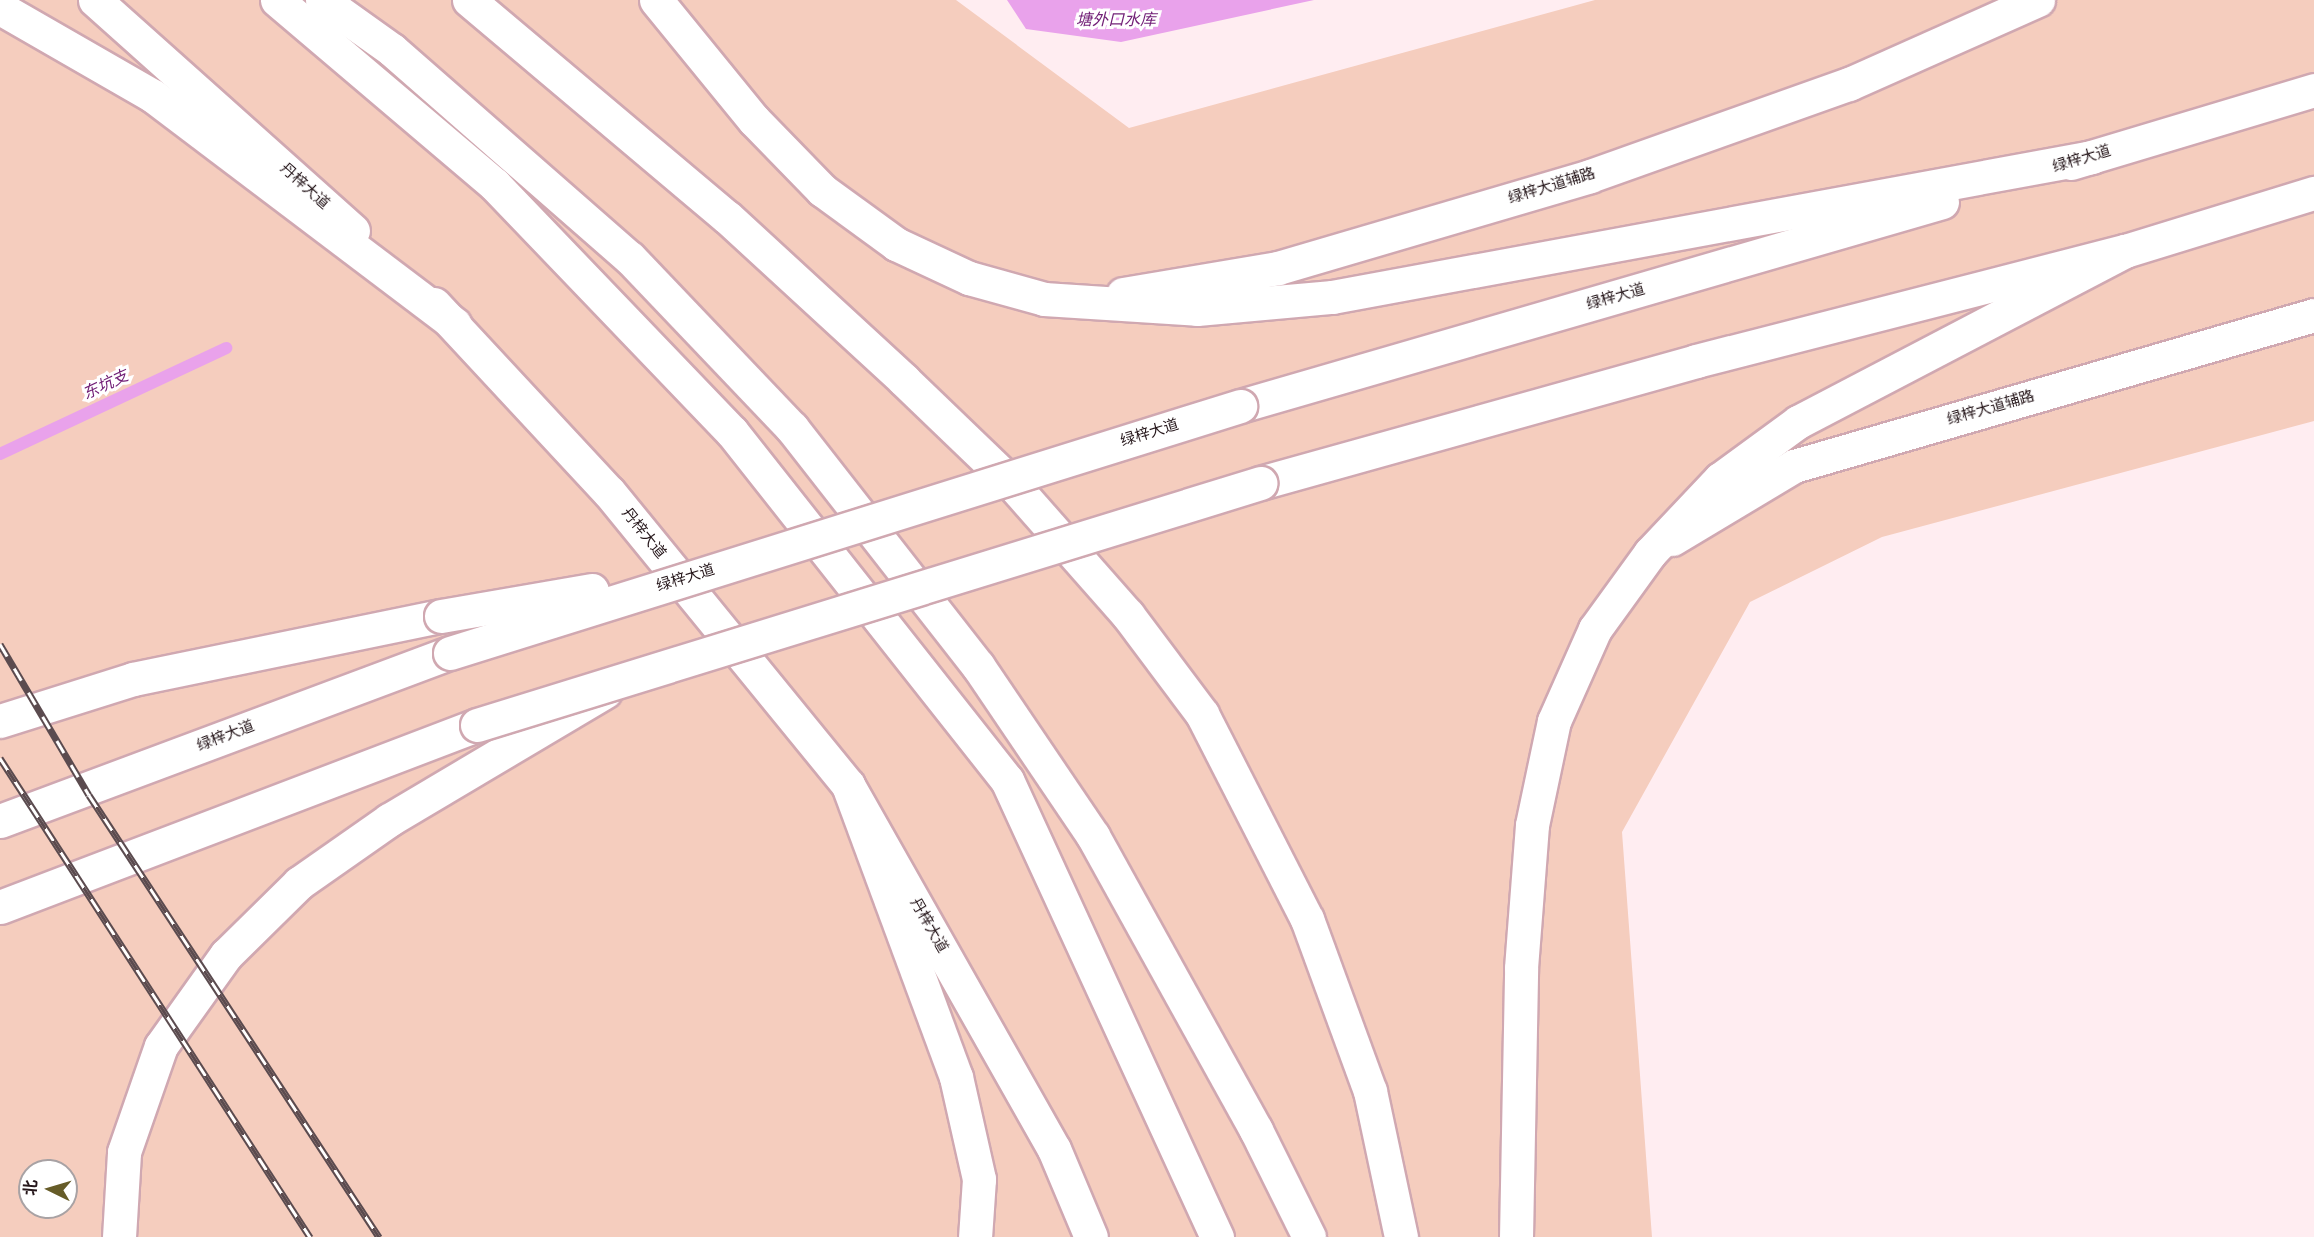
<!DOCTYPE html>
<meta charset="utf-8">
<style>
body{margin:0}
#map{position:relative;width:2314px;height:1237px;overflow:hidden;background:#ffedf1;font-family:Overpass,"Noto Sans SC",sans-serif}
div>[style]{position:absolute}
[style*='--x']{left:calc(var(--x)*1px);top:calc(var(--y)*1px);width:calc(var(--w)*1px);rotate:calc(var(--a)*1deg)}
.green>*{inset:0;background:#f5cdbe}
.water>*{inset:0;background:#e9a2eb}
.stream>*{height:12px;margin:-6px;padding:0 6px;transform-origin:6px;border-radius:6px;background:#e9a2eb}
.roads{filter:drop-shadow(2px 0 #d0a8b1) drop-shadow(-2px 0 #d0a8b1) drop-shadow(0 2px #d0a8b1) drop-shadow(0 -2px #d0a8b1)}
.primary>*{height:33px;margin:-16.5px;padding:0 16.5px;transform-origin:16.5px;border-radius:16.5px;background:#fff}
.highway>*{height:33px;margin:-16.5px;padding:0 16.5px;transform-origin:16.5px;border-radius:16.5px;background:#fff}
.rail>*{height:7px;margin-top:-3.5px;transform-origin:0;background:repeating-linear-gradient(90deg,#fff 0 14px,#5b4b4f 0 28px);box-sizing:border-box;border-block:2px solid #5b4b4f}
.bridges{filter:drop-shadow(2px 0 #d0a8b1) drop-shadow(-2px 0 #d0a8b1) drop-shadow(0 2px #d0a8b1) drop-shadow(0 -2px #d0a8b1)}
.highway-bridge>*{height:33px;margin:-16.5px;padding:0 16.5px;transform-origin:16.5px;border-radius:16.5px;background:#fff}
span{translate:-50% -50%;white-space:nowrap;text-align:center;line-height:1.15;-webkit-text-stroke:6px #fff;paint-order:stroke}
.street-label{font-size:15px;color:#26171b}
.water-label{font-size:16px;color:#722077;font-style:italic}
.north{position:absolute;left:18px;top:1159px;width:60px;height:60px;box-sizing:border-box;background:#fff;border:2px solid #a8a2a4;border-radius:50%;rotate:275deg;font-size:16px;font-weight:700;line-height:24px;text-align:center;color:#26171b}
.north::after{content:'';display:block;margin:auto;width:21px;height:27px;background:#665c28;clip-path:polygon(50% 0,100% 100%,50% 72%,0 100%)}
</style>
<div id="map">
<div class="green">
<div style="clip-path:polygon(evenodd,0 0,956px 0,1129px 128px,1595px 0,2314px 0,2314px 421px,1882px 537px,1750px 602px,1622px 832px,1652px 1237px,0 1237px,0 0,30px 1171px,66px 1171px,66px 1207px,30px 1207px,30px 1171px)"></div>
</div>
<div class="water">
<div style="clip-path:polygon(1007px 0,1314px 0,1121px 42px,1026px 29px)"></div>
</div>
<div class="stream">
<div style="--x:0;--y:454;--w:250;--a:-25.1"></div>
</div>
<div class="roads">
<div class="primary">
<div style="--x:95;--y:0;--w:346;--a:41.8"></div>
<div style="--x:277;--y:0;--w:285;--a:40.3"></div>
<div style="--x:494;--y:184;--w:344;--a:46.2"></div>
<div style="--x:732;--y:432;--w:444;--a:51.7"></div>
<div style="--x:1007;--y:780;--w:503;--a:65.32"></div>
<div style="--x:1123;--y:294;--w:157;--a:-9.5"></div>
<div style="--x:1278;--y:268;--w:325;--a:-16.4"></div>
<div style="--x:1590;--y:176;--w:275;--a:-19.6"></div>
<div style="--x:1849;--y:84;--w:207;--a:-24"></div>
<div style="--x:434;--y:304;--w:257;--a:47.1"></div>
<div style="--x:609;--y:492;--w:378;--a:50.8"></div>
<div style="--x:848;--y:785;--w:418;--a:60.5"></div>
<div style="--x:1054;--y:1149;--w:95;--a:67.2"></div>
<div style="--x:1672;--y:539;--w:142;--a:-30.9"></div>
<div style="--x:1794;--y:466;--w:541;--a:-16.19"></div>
</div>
<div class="highway">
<div style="--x:322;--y:0;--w:86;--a:35.5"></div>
<div style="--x:392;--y:50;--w:316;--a:41.2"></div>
<div style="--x:630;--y:258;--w:235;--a:46.4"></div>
<div style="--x:792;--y:428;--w:302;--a:52"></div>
<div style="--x:978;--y:666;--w:205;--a:55.9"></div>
<div style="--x:1093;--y:836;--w:336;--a:61"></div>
<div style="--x:1256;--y:1130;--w:119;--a:63.6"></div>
<div style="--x:469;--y:0;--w:337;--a:40.1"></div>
<div style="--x:727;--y:217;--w:241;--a:42.6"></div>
<div style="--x:904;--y:380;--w:154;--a:43.9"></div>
<div style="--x:1015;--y:487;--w:171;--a:48.6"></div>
<div style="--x:1128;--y:615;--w:124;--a:53.2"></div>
<div style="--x:1202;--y:714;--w:230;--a:62.9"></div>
<div style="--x:1307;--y:919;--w:183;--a:69.9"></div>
<div style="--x:1370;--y:1091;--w:149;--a:78"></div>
<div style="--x:656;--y:0;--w:155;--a:50.8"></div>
<div style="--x:754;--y:120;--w:98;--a:45.8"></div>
<div style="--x:822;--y:190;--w:92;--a:36.1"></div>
<div style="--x:896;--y:244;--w:81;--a:25"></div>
<div style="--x:969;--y:278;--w:78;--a:15.6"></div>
<div style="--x:1044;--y:299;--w:153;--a:3.7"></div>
<div style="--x:1197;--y:309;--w:136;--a:-5.1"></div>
<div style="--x:1332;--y:297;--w:773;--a:-10.44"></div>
<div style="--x:0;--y:8;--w:177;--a:29.9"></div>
<div style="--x:153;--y:96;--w:378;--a:37.1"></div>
<div style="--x:2071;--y:163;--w:254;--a:-16.7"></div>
<div style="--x:1240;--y:406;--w:731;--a:-16.2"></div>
<div style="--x:1260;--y:483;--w:453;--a:-15.6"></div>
<div style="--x:1696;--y:361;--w:443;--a:-14.4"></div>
<div style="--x:2125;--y:251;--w:198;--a:-17.1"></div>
<div style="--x:0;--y:721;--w:139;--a:-17.5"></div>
<div style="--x:133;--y:679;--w:314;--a:-11.6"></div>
<div style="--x:848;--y:785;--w:311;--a:69.7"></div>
<div style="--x:956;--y:1077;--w:105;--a:77.3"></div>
<div style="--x:979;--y:1179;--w:58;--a:93.9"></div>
<div style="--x:0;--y:821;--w:480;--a:-20.5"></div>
<div style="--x:0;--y:907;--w:511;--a:-20.88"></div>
<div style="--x:119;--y:1237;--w:85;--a:-86.6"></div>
<div style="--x:124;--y:1152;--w:112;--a:-70.8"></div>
<div style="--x:161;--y:1046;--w:112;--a:-54.5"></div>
<div style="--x:226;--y:955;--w:103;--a:-44.6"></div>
<div style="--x:299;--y:883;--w:110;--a:-35"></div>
<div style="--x:389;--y:820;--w:251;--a:-30.7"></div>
<div style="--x:1516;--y:1237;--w:269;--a:-88.9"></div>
<div style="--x:1521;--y:968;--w:143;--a:-85.6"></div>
<div style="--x:1532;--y:825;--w:106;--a:-78.1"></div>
<div style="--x:1554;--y:721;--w:101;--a:-66"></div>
<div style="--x:1595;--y:629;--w:94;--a:-54.1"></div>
<div style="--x:1650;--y:553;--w:102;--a:-46.6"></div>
<div style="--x:1720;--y:479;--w:97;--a:-36.2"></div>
<div style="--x:1798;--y:422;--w:369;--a:-27.6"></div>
</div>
</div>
<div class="rail">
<div style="--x:0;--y:644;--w:175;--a:59.5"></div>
<div style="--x:89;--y:795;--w:529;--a:56.73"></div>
<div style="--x:0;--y:758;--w:571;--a:57.09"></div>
</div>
<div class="bridges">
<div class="highway-bridge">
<div style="--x:441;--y:616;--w:153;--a:-9.8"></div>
<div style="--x:450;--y:653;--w:828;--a:-17.36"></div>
<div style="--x:477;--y:725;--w:820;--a:-17.17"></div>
</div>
</div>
<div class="street-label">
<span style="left:2082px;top:160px;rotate:-17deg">绿梓大道</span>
<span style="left:304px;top:187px;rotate:42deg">丹梓大道</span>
<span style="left:1552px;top:187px;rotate:-17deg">绿梓大道辅路</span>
<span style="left:1616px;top:298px;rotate:-16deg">绿梓大道</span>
<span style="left:1991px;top:409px;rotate:-16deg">绿梓大道辅路</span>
<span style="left:1150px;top:434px;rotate:-17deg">绿梓大道</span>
<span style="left:643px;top:534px;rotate:51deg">丹梓大道</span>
<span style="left:686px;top:579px;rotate:-17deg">绿梓大道</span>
<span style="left:226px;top:737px;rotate:-21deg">绿梓大道</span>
<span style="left:928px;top:926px;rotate:60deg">丹梓大道</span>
</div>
<div class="water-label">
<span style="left:1116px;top:21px">塘外口水库</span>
<span style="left:106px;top:386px;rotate:-25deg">东坑支</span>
</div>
<div class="north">北</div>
</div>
